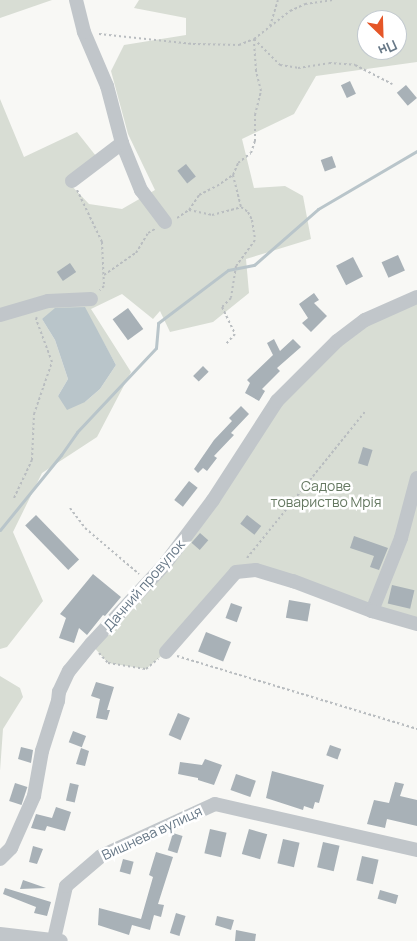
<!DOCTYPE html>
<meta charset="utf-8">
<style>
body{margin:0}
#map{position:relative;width:417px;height:941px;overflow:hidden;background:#f8f8f5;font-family:Manrope,sans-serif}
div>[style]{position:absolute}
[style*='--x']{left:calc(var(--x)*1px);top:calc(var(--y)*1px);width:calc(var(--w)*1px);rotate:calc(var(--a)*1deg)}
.green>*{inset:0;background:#d8ddd4}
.water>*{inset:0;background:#b9c5ca}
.stream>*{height:3px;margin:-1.5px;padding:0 1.5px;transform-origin:1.5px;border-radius:1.5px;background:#b9c5ca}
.building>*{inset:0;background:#a8b1b7;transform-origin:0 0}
.path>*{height:2px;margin-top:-1px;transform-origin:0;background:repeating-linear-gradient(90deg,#b9bdc0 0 2.5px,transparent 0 5px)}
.minor>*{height:14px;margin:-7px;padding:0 7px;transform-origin:7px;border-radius:7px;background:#c1c6ca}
span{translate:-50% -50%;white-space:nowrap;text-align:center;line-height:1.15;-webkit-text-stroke:5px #fff;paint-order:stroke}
.park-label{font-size:14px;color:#667962}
.street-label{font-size:14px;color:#677887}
.north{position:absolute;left:357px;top:10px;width:50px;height:50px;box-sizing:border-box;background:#fff;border:1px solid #c2c9cf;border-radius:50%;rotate:156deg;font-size:14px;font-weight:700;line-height:20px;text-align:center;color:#677887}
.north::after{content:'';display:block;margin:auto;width:18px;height:22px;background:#e55628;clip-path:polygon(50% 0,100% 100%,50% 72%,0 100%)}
</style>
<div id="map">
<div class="green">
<div style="clip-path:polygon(0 0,52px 0,0 18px)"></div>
<div style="clip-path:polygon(evenodd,139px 0,417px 0,417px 62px,316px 76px,294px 114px,242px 139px,254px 188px,285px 186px,303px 196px,311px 239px,246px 259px,249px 293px,213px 322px,170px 332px,160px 311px,153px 319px,122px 294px,91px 309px,131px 372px,97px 437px,42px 473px,13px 532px,43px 601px,7px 647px,0 649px,0 99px,24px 157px,77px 132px,96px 156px,68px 182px,89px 204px,122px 209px,155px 190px,128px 134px,111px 71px,124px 45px,186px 35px,186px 18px,134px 8px,139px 0,367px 20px,397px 20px,397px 50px,367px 50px,367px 20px,139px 0,84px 307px,116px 365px,100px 389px,85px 402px,58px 396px,68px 379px,55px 340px,42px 319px,84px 307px)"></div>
<div style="clip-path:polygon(417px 297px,417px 624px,293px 581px,236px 572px,166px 652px,146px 669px,108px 663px,91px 644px,149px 582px,277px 401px,337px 341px)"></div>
<div style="clip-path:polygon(0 676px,20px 688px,23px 697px,3px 729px,0 771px)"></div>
</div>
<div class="water">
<div style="clip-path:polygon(85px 307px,116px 365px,100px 389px,85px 402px,67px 410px,58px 396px,68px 379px,55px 340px,42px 319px,55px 308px)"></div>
</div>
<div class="stream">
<div style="--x:0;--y:530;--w:97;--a:-50.9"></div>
<div style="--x:61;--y:455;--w:28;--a:-55"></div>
<div style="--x:77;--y:432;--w:115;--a:-46.8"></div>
<div style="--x:156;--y:348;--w:25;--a:-85"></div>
<div style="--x:158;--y:323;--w:88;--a:-37.1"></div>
<div style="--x:228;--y:270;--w:26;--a:-11"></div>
<div style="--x:254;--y:265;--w:85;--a:-41.2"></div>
<div style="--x:318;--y:209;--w:115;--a:-30.4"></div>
</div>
<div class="building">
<div style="left:350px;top:81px;width:14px;height:10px;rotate:65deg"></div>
<div style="left:406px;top:85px;width:17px;height:12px;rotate:50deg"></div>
<div style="left:332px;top:156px;width:12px;height:12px;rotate:70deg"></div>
<div style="left:186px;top:164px;width:16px;height:11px;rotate:52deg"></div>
<div style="left:398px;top:255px;width:17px;height:18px;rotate:66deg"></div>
<div style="left:353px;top:257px;width:22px;height:19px;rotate:63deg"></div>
<div style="left:70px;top:263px;width:11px;height:16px;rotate:56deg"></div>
<div style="clip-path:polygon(314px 293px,319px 300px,314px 303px,327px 316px,311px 332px,302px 323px,308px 318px,299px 304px)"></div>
<div style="left:128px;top:308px;width:26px;height:19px;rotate:54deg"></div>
<div style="clip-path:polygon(274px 339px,280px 351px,293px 339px,301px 347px,277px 368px,280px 371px,262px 389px,265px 391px,259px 401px,245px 393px,250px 383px,247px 380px,273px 355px,267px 343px)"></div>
<div style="left:203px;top:366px;width:8px;height:14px;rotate:45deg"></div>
<div style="clip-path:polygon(241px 406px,249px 414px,231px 433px,234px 435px,214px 456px,217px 458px,207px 471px,203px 468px,198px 473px,194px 469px,214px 440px,232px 421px,229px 418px)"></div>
<div style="left:363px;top:447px;width:10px;height:17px;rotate:17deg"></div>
<div style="left:189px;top:481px;width:11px;height:24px;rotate:38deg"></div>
<div style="left:36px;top:515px;width:62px;height:15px;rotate:46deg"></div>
<div style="left:247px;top:515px;width:18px;height:11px;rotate:38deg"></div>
<div style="left:200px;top:533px;width:11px;height:13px;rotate:41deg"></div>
<div style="clip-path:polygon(354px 536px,388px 548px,379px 570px,370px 567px,374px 556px,350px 548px)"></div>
<div style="clip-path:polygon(93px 574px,121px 597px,105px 616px,103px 615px,87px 635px,79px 628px,74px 643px,59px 638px,66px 618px,60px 614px)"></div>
<div style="left:392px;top:585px;width:23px;height:19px;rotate:13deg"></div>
<div style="left:289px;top:600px;width:22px;height:18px;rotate:10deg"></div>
<div style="left:231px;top:603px;width:12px;height:16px;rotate:20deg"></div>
<div style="left:206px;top:632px;width:27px;height:21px;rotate:22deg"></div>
<div style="clip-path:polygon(96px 682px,114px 687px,107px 710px,110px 710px,107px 720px,96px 718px,100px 699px,91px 696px)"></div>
<div style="left:178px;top:713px;width:13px;height:24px;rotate:23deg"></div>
<div style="left:73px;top:731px;width:14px;height:12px;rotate:21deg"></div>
<div style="left:330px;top:745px;width:12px;height:11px;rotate:20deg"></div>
<div style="clip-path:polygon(21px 747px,33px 750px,31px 763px,18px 759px)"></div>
<div style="clip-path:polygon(81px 748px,89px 751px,85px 766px,76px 764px)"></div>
<div style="clip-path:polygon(205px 759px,222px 765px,214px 785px,198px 780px,198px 778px,178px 774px,180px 762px,202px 765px)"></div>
<div style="clip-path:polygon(272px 771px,324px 785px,319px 803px,315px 802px,313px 809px,304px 806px,303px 810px,266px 798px)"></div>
<div style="left:236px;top:774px;width:21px;height:17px;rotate:19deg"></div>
<div style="clip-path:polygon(395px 782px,404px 784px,400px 796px,417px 800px,417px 826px,387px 819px,385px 828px,367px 824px,374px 800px,389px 803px)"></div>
<div style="left:15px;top:783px;width:13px;height:19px;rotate:18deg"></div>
<div style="left:70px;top:783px;width:9px;height:18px;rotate:13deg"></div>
<div style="clip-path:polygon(56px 807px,71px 812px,65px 831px,47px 826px,45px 831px,31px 828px,36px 814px,52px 818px)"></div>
<div style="left:210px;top:829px;width:17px;height:25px;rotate:13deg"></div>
<div style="left:249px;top:829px;width:19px;height:26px;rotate:16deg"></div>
<div style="left:173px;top:833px;width:10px;height:18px;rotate:17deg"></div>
<div style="left:283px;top:839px;width:17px;height:25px;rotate:13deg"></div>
<div style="left:323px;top:842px;width:17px;height:26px;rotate:13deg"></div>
<div style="clip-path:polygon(33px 846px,43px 849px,37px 864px,29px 862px)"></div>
<div style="clip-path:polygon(156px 852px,173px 857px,158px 904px,164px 905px,161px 917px,154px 915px,150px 930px,132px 925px,129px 935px,98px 925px,99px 908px,141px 919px,153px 877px,149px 875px)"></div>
<div style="left:362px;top:856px;width:17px;height:25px;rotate:13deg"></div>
<div style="left:123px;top:859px;width:11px;height:13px;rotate:15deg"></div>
<div style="clip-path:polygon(23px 880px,46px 888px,20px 889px)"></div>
<div style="clip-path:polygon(5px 888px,51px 902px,47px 916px,34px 913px,36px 907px,3px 894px)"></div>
<div style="left:380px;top:890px;width:19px;height:9px;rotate:16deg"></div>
<div style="left:176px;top:913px;width:10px;height:21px;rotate:17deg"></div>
<div style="clip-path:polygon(217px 916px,234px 920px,231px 930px,215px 925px)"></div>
<div style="clip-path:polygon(236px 930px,256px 934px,255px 941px,235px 941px)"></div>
</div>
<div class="path">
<div style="--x:270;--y:26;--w:27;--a:-73"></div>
<div style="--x:99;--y:34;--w:95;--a:6.1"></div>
<div style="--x:193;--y:44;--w:46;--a:1.2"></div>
<div style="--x:239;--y:45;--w:16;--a:-22"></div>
<div style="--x:254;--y:39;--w:46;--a:-37.9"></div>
<div style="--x:290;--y:11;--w:17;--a:-25"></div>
<div style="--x:305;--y:4;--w:30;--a:-8"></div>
<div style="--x:254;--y:39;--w:37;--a:45"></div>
<div style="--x:280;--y:65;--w:18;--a:9"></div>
<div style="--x:298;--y:68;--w:31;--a:-9"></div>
<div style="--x:329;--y:63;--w:26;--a:4"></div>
<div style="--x:355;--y:65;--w:42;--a:27.2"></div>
<div style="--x:233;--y:175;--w:33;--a:76"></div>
<div style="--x:77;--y:190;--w:58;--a:64.3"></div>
<div style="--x:102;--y:242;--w:44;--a:87.4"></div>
<div style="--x:104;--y:286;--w:6;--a:135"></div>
<div style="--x:189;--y:210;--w:18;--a:-56"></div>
<div style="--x:199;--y:195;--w:20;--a:-27"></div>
<div style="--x:217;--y:186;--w:19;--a:-35"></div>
<div style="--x:233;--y:175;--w:13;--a:-67"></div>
<div style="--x:238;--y:163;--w:16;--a:-38"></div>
<div style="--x:251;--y:153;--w:13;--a:-72"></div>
<div style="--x:255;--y:141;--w:26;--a:-90"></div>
<div style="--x:255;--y:115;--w:25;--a:-76"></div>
<div style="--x:261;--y:91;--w:21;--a:-104"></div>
<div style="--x:256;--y:71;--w:31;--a:-94"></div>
<div style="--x:177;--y:218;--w:14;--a:-34"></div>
<div style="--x:189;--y:210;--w:24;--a:12"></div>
<div style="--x:212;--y:215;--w:30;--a:-15"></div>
<div style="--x:241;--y:207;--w:9;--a:36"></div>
<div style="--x:248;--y:212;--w:9;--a:63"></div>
<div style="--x:252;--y:220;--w:20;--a:81"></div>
<div style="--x:255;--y:240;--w:32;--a:126"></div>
<div style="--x:236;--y:266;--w:32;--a:99"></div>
<div style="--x:231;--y:298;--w:13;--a:135"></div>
<div style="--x:222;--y:307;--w:30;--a:64"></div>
<div style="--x:235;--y:334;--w:13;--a:132"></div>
<div style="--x:104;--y:275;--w:39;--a:-35"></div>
<div style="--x:136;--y:253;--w:23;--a:-59"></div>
<div style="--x:148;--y:233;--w:8;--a:-30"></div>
<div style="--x:14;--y:498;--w:42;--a:-64.7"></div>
<div style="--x:32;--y:460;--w:46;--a:-87.5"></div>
<div style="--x:34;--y:414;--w:55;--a:-70.9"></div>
<div style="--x:52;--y:362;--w:46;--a:-110.4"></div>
<div style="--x:36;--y:319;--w:2;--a:-63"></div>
<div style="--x:70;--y:508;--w:25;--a:53"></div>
<div style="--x:85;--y:528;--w:71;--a:40.4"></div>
<div style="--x:247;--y:558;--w:188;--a:-51.1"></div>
<div style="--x:99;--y:653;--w:13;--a:48"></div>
<div style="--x:108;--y:663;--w:38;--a:9"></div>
<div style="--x:146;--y:669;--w:16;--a:-40"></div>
<div style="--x:177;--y:656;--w:251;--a:16.9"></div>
</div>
<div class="minor">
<div style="--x:122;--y:143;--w:51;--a:68"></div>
<div style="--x:141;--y:190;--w:40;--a:53"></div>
<div style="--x:72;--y:181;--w:63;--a:-37.2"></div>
<div style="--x:122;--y:143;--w:59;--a:-104.7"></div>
<div style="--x:107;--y:86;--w:59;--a:-113.1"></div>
<div style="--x:84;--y:32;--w:33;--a:-104"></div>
<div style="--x:0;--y:315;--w:50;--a:-16.3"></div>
<div style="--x:48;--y:301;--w:43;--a:-2.7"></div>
<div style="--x:372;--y:611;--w:79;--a:-68.3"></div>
<div style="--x:401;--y:538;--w:62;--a:-75.1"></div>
<div style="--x:166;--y:652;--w:106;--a:-48.8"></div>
<div style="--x:236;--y:572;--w:20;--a:-6"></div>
<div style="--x:256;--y:570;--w:39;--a:17"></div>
<div style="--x:293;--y:581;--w:85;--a:20.8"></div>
<div style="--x:372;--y:611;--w:47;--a:16.1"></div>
<div style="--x:0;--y:859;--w:16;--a:-45"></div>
<div style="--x:11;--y:848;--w:57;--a:-66.1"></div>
<div style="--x:34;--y:796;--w:46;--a:-79.9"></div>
<div style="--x:42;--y:751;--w:52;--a:-72.3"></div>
<div style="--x:58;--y:701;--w:9;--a:-84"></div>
<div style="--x:59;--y:692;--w:23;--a:-65"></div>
<div style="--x:69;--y:671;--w:35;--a:-51"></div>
<div style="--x:91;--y:644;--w:109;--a:-47.2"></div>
<div style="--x:165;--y:564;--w:80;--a:-53.1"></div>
<div style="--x:213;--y:500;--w:118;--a:-57.1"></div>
<div style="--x:277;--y:401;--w:85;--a:-45"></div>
<div style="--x:337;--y:341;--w:35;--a:-37"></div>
<div style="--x:365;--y:320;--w:57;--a:-23.9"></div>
<div style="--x:0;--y:934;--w:61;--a:6.5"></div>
<div style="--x:54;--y:939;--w:54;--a:-77.2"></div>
<div style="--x:66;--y:886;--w:46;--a:-40.6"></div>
<div style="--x:101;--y:856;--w:125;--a:-24.5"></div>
<div style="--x:215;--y:804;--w:207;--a:12.8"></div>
</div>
<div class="park-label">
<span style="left:326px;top:494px">Садове<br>товариство Мрія</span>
</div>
<div class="street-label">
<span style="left:144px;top:585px;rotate:-49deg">Дачний провулок</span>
<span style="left:152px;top:833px;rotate:-25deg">Вишнева вулиця</span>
</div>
<div class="north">Пн</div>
</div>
